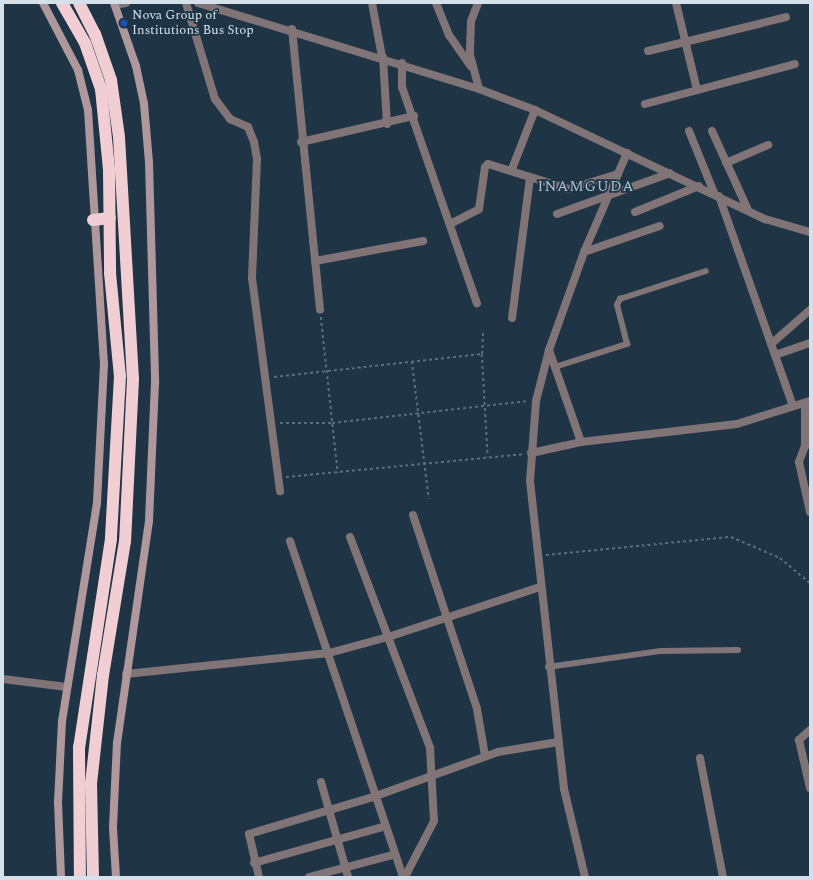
<!DOCTYPE html>
<style>
body{margin:0}
#map{position:relative;width:813px;height:880px;overflow:hidden;background:#1f3444;font-family:Spectral,serif}
div>[style]{position:absolute}
[style*='--x']{left:calc(var(--x)*1px);top:calc(var(--y)*1px);width:calc(var(--w)*1px);rotate:calc(var(--a)*1deg)}
.path>*{height:1.5px;margin-top:-0.75px;transform-origin:0;background:repeating-linear-gradient(90deg,#5c6e7c 0 3px,transparent 0 6px)}
.lane>*{height:5.5px;margin:-2.75px;padding:0 2.75px;transform-origin:2.75px;border-radius:2.75px;background:#817476}
.street>*{height:8px;margin:-4px;padding:0 4px;transform-origin:4px;border-radius:4px;background:#817476}
.secondary>*{height:8px;margin:-4px;padding:0 4px;transform-origin:4px;border-radius:4px;background:#ae989c}
.highway>*{height:12px;margin:-6px;padding:0 6px;transform-origin:6px;border-radius:6px;background:#f0ced4}
.dots>*{width:11px;height:11px;translate:-50% -50%;box-sizing:border-box;border:2px solid #1f3444;border-radius:50%}
span{translate:-50% -50%;white-space:nowrap;text-align:center;line-height:1.15;-webkit-text-stroke:3.5px #1f3444;paint-order:stroke}
.poi-label{font-size:13px;color:#d4e1ea}
.left{translate:0 -50%;text-align:left}
.quarter-label{font-size:15px;color:#a9c2d5;letter-spacing:1px}
.frame{position:absolute;inset:0;border:4px solid #d4e1ea;pointer-events:none}
</style>
<div id="map">
<div class="path">
<div style="--x:321;--y:317;--w:157;--a:83.8"></div>
<div style="--x:482;--y:354;--w:103;--a:86.7"></div>
<div style="--x:412;--y:361;--w:139;--a:83"></div>
<div style="--x:274;--y:377;--w:209;--a:-6.3"></div>
<div style="--x:482;--y:354;--w:24;--a:-88"></div>
<div style="--x:280;--y:423;--w:52;--a:0"></div>
<div style="--x:332;--y:423;--w:196;--a:-6.4"></div>
<div style="--x:286;--y:477;--w:238;--a:-5.5"></div>
<div style="--x:546;--y:555;--w:186;--a:-5.6"></div>
<div style="--x:731;--y:537;--w:53;--a:23.2"></div>
<div style="--x:780;--y:558;--w:39;--a:40"></div>
</div>
<div class="lane">
<div style="--x:555;--y:367;--w:76;--a:-17.7"></div>
<div style="--x:627;--y:344;--w:40;--a:-104.4"></div>
<div style="--x:617;--y:305;--w:7;--a:-63"></div>
<div style="--x:620;--y:299;--w:90;--a:-18"></div>
<div style="--x:548;--y:667;--w:114;--a:-8.1"></div>
<div style="--x:661;--y:651;--w:77;--a:-0.7"></div>
</div>
<div class="street">
<div style="--x:186;--y:3;--w:100;--a:73.2"></div>
<div style="--x:215;--y:99;--w:25;--a:53"></div>
<div style="--x:230;--y:119;--w:20;--a:24"></div>
<div style="--x:248;--y:127;--w:16;--a:68"></div>
<div style="--x:254;--y:142;--w:17;--a:80"></div>
<div style="--x:257;--y:159;--w:119;--a:92.4"></div>
<div style="--x:252;--y:278;--w:215;--a:82.5"></div>
<div style="--x:198;--y:3;--w:294;--a:17"></div>
<div style="--x:479;--y:89;--w:60;--a:20.6"></div>
<div style="--x:535;--y:110;--w:255;--a:25.4"></div>
<div style="--x:765;--y:219;--w:47;--a:16.1"></div>
<div style="--x:372;--y:3;--w:55;--a:79.5"></div>
<div style="--x:436;--y:3;--w:35;--a:68"></div>
<div style="--x:449;--y:35;--w:38;--a:55"></div>
<div style="--x:478;--y:3;--w:19;--a:111"></div>
<div style="--x:471;--y:21;--w:34;--a:92"></div>
<div style="--x:470;--y:55;--w:35;--a:75"></div>
<div style="--x:676;--y:3;--w:89;--a:76.4"></div>
<div style="--x:115;--y:5;--w:11;--a:-10"></div>
<div style="--x:292;--y:29;--w:282;--a:84.3"></div>
<div style="--x:648;--y:51;--w:142;--a:-13.8"></div>
<div style="--x:383;--y:57;--w:67;--a:86.6"></div>
<div style="--x:402;--y:63;--w:24;--a:90"></div>
<div style="--x:402;--y:87;--w:229;--a:70.9"></div>
<div style="--x:645;--y:104;--w:155;--a:-14.9"></div>
<div style="--x:689;--y:131;--w:67;--a:68"></div>
<div style="--x:712;--y:131;--w:87;--a:65.5"></div>
<div style="--x:301;--y:142;--w:116;--a:-13"></div>
<div style="--x:726;--y:163;--w:46;--a:-23.2"></div>
<div style="--x:512;--y:169;--w:63;--a:-68.7"></div>
<div style="--x:719;--y:196;--w:223;--a:70.6"></div>
<div style="--x:635;--y:212;--w:69;--a:-22.1"></div>
<div style="--x:557;--y:214;--w:120;--a:-19.9"></div>
<div style="--x:452;--y:223;--w:30;--a:-27"></div>
<div style="--x:479;--y:209;--w:42;--a:-81.9"></div>
<div style="--x:485;--y:167;--w:4;--a:-45"></div>
<div style="--x:488;--y:164;--w:85;--a:17.2"></div>
<div style="--x:569;--y:189;--w:51;--a:-17"></div>
<div style="--x:584;--y:252;--w:80;--a:-18.9"></div>
<div style="--x:315;--y:261;--w:110;--a:-10.5"></div>
<div style="--x:512;--y:318;--w:141;--a:-82.7"></div>
<div style="--x:771;--y:344;--w:52;--a:-41.1"></div>
<div style="--x:549;--y:350;--w:97;--a:70.8"></div>
<div style="--x:775;--y:355;--w:37;--a:-19"></div>
<div style="--x:805;--y:403;--w:43;--a:90"></div>
<div style="--x:805;--y:446;--w:17;--a:111"></div>
<div style="--x:799;--y:462;--w:51;--a:77.6"></div>
<div style="--x:531;--y:453;--w:51;--a:-12.4"></div>
<div style="--x:581;--y:442;--w:157;--a:-6.6"></div>
<div style="--x:737;--y:424;--w:77;--a:-17.5"></div>
<div style="--x:413;--y:515;--w:204;--a:71.7"></div>
<div style="--x:477;--y:709;--w:48;--a:80.3"></div>
<div style="--x:350;--y:537;--w:226;--a:69.2"></div>
<div style="--x:430;--y:748;--w:73;--a:86.9"></div>
<div style="--x:434;--y:821;--w:63;--a:117.4"></div>
<div style="--x:290;--y:541;--w:354;--a:71.4"></div>
<div style="--x:126;--y:674;--w:204;--a:-5.9"></div>
<div style="--x:329;--y:653;--w:61;--a:-15.2"></div>
<div style="--x:388;--y:637;--w:160;--a:-18.2"></div>
<div style="--x:3;--y:679;--w:64;--a:7.1"></div>
<div style="--x:810;--y:730;--w:15;--a:138"></div>
<div style="--x:799;--y:740;--w:49;--a:77.1"></div>
<div style="--x:700;--y:758;--w:121;--a:79.1"></div>
<div style="--x:321;--y:782;--w:99;--a:74.1"></div>
<div style="--x:254;--y:863;--w:134;--a:-15.6"></div>
<div style="--x:259;--y:877;--w:44;--a:-103.1"></div>
<div style="--x:249;--y:834;--w:129;--a:-16.6"></div>
<div style="--x:373;--y:797;--w:133;--a:-19.8"></div>
<div style="--x:498;--y:752;--w:61;--a:-9.5"></div>
<div style="--x:309;--y:877;--w:87;--a:-14.7"></div>
<div style="--x:585;--y:877;--w:90;--a:-103.4"></div>
<div style="--x:564;--y:789;--w:310;--a:-96.3"></div>
<div style="--x:530;--y:481;--w:80;--a:-85.7"></div>
<div style="--x:536;--y:401;--w:53;--a:-75.7"></div>
<div style="--x:549;--y:350;--w:104;--a:-70.3"></div>
<div style="--x:584;--y:252;--w:108;--a:-66.5"></div>
</div>
<div class="secondary">
<div style="--x:43;--y:3;--w:76;--a:62.4"></div>
<div style="--x:78;--y:70;--w:41;--a:76"></div>
<div style="--x:88;--y:110;--w:255;--a:86.4"></div>
<div style="--x:104;--y:364;--w:139;--a:92.9"></div>
<div style="--x:97;--y:503;--w:221;--a:99.1"></div>
<div style="--x:62;--y:721;--w:81;--a:92.8"></div>
<div style="--x:58;--y:802;--w:75;--a:87.7"></div>
<div style="--x:114;--y:3;--w:67;--a:70.8"></div>
<div style="--x:136;--y:66;--w:39;--a:78"></div>
<div style="--x:144;--y:104;--w:58;--a:85.1"></div>
<div style="--x:149;--y:162;--w:221;--a:88.4"></div>
<div style="--x:155;--y:383;--w:138;--a:92.5"></div>
<div style="--x:149;--y:521;--w:223;--a:98.2"></div>
<div style="--x:117;--y:742;--w:86;--a:92.7"></div>
<div style="--x:113;--y:828;--w:49;--a:86.5"></div>
</div>
<div class="highway">
<div style="--x:62;--y:3;--w:46;--a:60.1"></div>
<div style="--x:85;--y:43;--w:49;--a:70.8"></div>
<div style="--x:101;--y:89;--w:80;--a:84.3"></div>
<div style="--x:109;--y:169;--w:104;--a:89.4"></div>
<div style="--x:110;--y:273;--w:103;--a:84.5"></div>
<div style="--x:120;--y:376;--w:163;--a:93.2"></div>
<div style="--x:111;--y:539;--w:210;--a:98.7"></div>
<div style="--x:79;--y:747;--w:130;--a:89.6"></div>
<div style="--x:79;--y:3;--w:35;--a:63"></div>
<div style="--x:95;--y:34;--w:49;--a:70.8"></div>
<div style="--x:111;--y:80;--w:58;--a:82"></div>
<div style="--x:119;--y:137;--w:242;--a:86.7"></div>
<div style="--x:133;--y:379;--w:162;--a:92.8"></div>
<div style="--x:125;--y:541;--w:136;--a:99.3"></div>
<div style="--x:103;--y:675;--w:109;--a:96.3"></div>
<div style="--x:91;--y:783;--w:94;--a:88.8"></div>
<div style="--x:93;--y:220;--w:17;--a:-7"></div>
</div>
<div class="dots">
<div style="left:124px;top:23px;background:#1a4fb4"></div>
</div>
<div class="poi-label">
<span class="left" style="left:132px;top:23px">Nova Group of<br>Institutions Bus Stop</span>
</div>
<div class="quarter-label">
<span style="left:586px;top:187px">INAMGUDA</span>
</div>
<div class="frame"></div>
</div>
